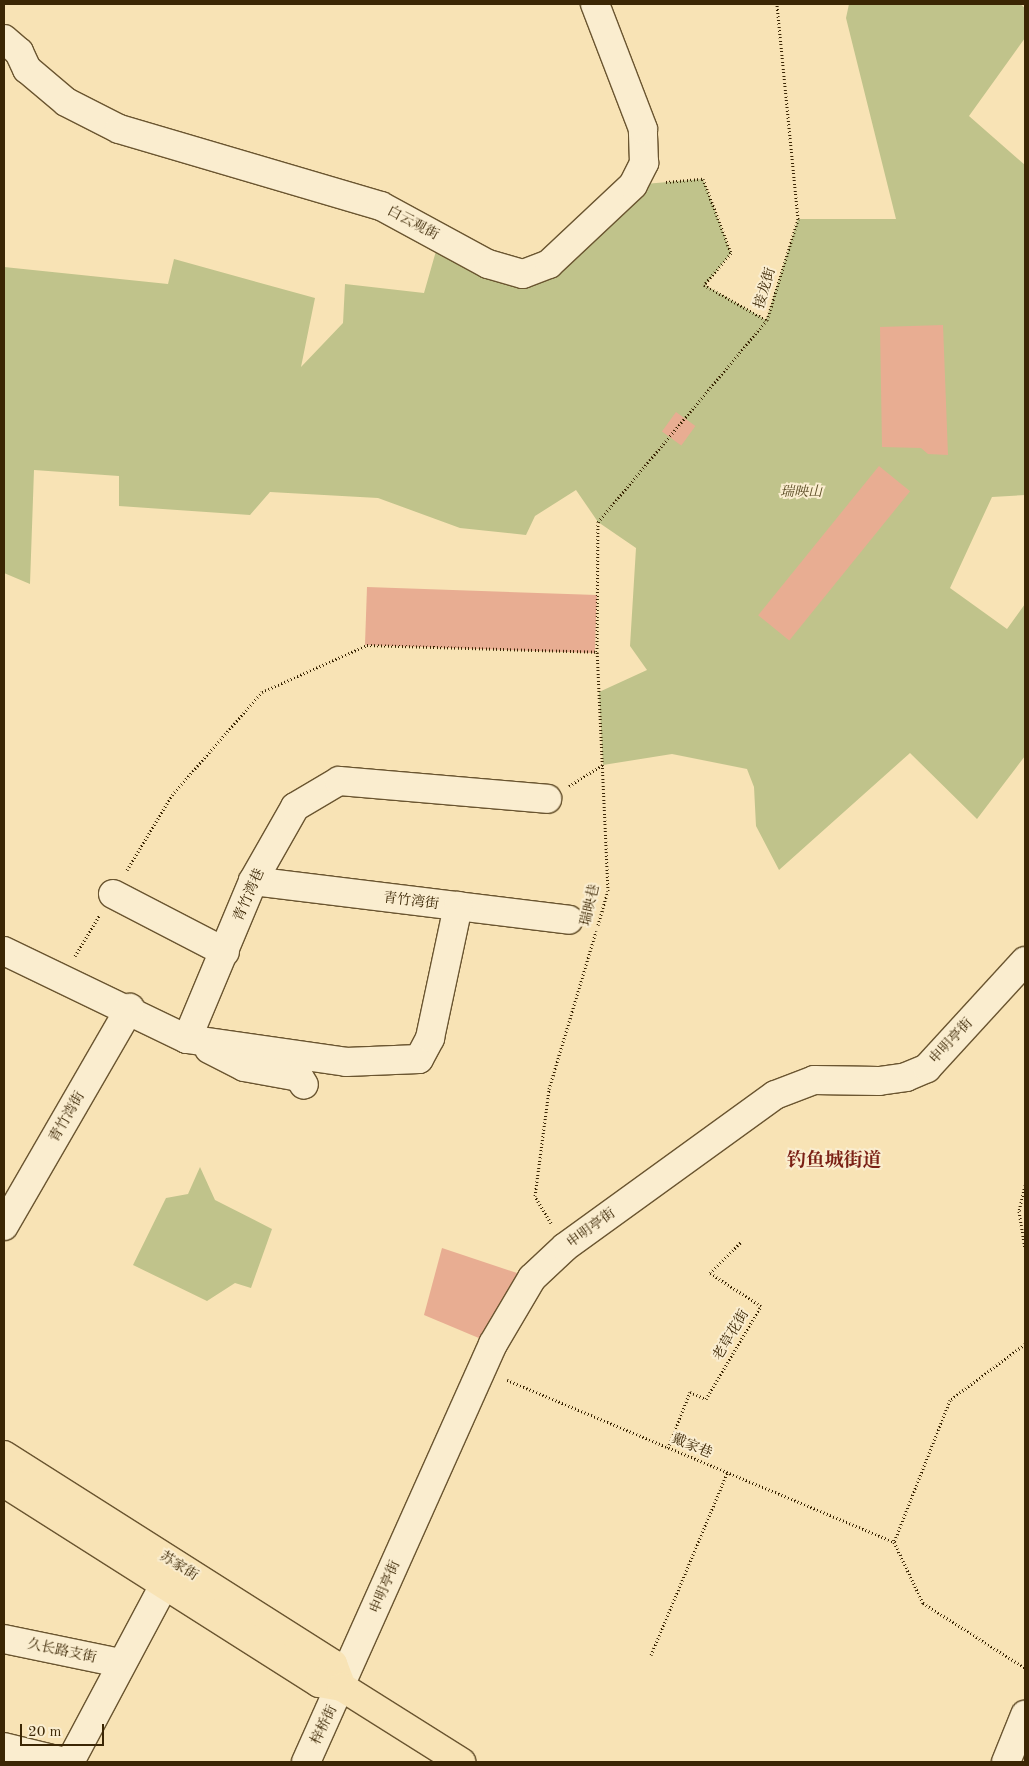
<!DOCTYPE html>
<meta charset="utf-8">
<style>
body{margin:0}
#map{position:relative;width:1029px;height:1766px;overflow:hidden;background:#f8e3b5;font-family:"Old Standard TT","Noto Serif SC",serif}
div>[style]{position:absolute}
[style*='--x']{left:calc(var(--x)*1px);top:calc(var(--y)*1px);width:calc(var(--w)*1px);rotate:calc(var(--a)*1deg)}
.green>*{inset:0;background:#c0c38b}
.building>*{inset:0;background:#e8ad92;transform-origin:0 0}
.path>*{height:3px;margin-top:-1.5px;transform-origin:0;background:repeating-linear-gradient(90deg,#3b2604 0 1px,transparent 0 3.5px)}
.roads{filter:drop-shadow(1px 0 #6a5530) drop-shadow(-1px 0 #6a5530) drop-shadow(0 1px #6a5530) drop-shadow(0 -1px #6a5530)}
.minor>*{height:28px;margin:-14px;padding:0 14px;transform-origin:14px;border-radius:14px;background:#faedcf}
.major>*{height:28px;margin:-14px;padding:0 14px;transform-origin:14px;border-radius:14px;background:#f8e3b5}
span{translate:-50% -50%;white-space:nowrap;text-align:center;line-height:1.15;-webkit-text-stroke:4px #faedcf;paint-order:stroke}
.street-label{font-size:14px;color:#3b2604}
.park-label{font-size:14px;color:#5c4d26;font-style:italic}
.district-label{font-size:19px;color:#7a1f14;font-weight:700}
.frame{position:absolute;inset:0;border:5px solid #3b2604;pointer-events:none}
.scale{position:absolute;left:20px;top:1724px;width:84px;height:22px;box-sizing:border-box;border:2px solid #3b2604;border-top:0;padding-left:6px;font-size:15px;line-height:18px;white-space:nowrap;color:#3b2604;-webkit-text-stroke:4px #faedcf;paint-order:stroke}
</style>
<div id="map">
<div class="green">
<div style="clip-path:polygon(849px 4px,1020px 4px,1025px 8px,1025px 38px,969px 116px,1025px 165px,1025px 495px,992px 497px,950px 588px,1007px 629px,1025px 604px,1025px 756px,977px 819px,910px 753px,779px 870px,756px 826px,754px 787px,747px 769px,672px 754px,603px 765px,599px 692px,647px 670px,630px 646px,636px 548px,598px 522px,576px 490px,535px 516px,526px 535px,460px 528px,378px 498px,270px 492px,250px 515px,119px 506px,119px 476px,34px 470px,30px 584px,4px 573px,4px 267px,168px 284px,174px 259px,315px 298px,301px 367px,343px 323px,345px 284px,424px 293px,440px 237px,523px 274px,633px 185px,703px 179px,731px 253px,705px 285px,766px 320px,798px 219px,896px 219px,846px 18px)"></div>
<div style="clip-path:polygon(200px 1167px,215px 1200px,272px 1229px,251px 1288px,235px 1283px,207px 1301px,133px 1265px,166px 1198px,188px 1194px)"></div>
</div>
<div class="building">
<div style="clip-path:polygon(943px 325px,948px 455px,928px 454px,921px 448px,882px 447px,880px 327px)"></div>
<div style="left:676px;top:412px;width:24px;height:24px;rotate:36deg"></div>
<div style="left:879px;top:466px;width:40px;height:192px;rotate:39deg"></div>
<div style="left:367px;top:587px;width:230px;height:58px;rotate:2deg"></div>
<div style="clip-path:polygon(442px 1248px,532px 1278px,493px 1344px,424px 1315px)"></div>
</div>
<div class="path">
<div style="--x:666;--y:182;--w:37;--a:-5"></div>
<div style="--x:703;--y:179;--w:79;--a:69.3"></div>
<div style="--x:731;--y:253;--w:42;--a:130.2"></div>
<div style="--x:704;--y:285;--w:71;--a:29.4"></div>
<div style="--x:569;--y:786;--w:40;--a:-32"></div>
<div style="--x:127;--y:870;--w:87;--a:-59"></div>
<div style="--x:172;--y:795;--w:137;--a:-48.9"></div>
<div style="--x:262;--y:692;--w:115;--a:-24.1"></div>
<div style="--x:367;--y:645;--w:230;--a:1.7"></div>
<div style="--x:598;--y:925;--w:35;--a:-74"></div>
<div style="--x:608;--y:891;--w:239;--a:-92.6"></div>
<div style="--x:597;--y:652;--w:130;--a:-89.6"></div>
<div style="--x:598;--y:522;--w:263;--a:-50.1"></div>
<div style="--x:767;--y:320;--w:106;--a:-72.9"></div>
<div style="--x:798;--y:219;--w:216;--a:-95.6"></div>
<div style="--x:75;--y:956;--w:47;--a:-59"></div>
<div style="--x:1025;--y:1185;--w:27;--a:103"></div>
<div style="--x:1019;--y:1211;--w:36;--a:81"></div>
<div style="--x:551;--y:1223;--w:31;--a:-121"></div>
<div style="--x:535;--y:1196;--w:108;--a:-82.5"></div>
<div style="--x:549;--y:1089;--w:165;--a:-73.4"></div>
<div style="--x:1025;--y:1344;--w:94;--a:143.3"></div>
<div style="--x:950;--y:1400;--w:153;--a:111.5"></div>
<div style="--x:894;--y:1542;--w:68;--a:64.6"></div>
<div style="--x:923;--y:1603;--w:121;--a:32.5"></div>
<div style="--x:507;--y:1380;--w:420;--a:22.7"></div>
<div style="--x:668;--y:1448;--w:60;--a:-68.6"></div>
<div style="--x:690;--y:1392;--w:17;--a:24"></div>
<div style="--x:706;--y:1399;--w:108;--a:-59.4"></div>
<div style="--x:761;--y:1306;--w:61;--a:-147.1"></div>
<div style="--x:710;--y:1273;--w:45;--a:-45"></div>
<div style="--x:651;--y:1655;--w:197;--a:-67.3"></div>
</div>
<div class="roads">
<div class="minor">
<div style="--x:4;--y:39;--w:20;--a:41"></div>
<div style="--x:19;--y:52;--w:19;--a:65"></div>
<div style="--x:27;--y:69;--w:51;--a:40.2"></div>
<div style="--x:66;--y:102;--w:59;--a:27"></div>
<div style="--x:119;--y:129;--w:273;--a:16.4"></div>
<div style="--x:381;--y:206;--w:122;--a:28.5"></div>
<div style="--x:488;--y:264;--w:36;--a:16"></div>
<div style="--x:523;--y:274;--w:28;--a:-21"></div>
<div style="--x:549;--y:264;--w:115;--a:-43.2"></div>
<div style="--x:633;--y:185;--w:25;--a:-63"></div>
<div style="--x:644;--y:163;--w:34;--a:-92"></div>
<div style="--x:643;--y:129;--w:134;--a:-111"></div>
<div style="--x:253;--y:881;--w:318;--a:7"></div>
<div style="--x:113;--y:894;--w:126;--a:27.4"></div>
<div style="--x:4;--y:951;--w:203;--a:25.7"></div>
<div style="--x:187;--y:1039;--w:171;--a:-67.3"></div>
<div style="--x:253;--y:881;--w:85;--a:-60.4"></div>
<div style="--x:295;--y:807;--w:51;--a:-30.6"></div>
<div style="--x:339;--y:781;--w:209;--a:4.9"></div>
<div style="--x:187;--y:1039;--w:161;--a:8.2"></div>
<div style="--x:346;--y:1062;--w:73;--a:-2.4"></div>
<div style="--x:419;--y:1059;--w:24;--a:-62"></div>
<div style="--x:430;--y:1038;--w:135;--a:-78"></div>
<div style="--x:209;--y:1049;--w:39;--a:27"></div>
<div style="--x:244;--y:1067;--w:56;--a:10.3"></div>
<div style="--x:299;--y:1077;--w:9;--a:58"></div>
<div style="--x:4;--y:1226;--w:252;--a:-60"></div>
<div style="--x:4;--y:1639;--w:118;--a:11.7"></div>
<div style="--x:4;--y:1747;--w:63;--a:13.8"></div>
<div style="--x:70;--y:1762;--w:200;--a:-62"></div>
<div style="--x:306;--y:1762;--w:458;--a:-65.9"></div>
<div style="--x:493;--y:1344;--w:77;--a:-59.4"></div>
<div style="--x:532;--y:1278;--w:45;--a:-43.2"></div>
<div style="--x:565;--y:1247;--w:259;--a:-35.9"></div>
<div style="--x:775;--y:1095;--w:42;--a:-21"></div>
<div style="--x:814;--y:1080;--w:65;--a:0.9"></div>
<div style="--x:879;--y:1081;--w:27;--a:-8"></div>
<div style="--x:906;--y:1077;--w:23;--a:-23"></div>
<div style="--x:927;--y:1068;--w:145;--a:-47.5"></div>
<div style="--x:1006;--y:1762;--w:51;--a:-68"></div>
</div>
<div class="major">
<div style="--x:4;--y:1455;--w:390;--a:32.4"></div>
<div style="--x:333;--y:1664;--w:25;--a:69"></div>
<div style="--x:4;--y:1483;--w:373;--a:32.4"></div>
<div style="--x:319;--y:1683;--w:23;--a:10"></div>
<div style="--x:342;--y:1687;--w:141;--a:32.2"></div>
</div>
</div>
<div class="street-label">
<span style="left:413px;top:223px;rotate:28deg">白云观街</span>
<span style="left:765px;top:288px;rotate:-73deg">接龙街</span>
<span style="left:249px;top:895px;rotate:-66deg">青竹湾巷</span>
<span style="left:411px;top:901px;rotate:7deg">青竹湾街</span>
<span style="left:590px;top:905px;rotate:-77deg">瑞映巷</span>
<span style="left:951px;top:1041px;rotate:-47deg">申明亭街</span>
<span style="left:67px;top:1117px;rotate:-60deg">青竹湾街</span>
<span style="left:591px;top:1228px;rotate:-36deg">申明亭街</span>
<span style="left:731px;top:1335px;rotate:-59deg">老草花街</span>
<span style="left:692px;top:1446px;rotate:23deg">戴家巷</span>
<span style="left:179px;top:1566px;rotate:32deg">苏家街</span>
<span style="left:385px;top:1587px;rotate:-67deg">申明亭街</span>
<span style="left:62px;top:1651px;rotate:12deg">久长路支街</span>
<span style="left:324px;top:1725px;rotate:-64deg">梓桥街</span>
</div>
<div class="park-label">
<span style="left:801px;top:492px">瑞映山</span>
</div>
<div class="district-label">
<span style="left:834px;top:1162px">钓鱼城街道</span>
</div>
<div class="frame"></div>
<div class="scale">20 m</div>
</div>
